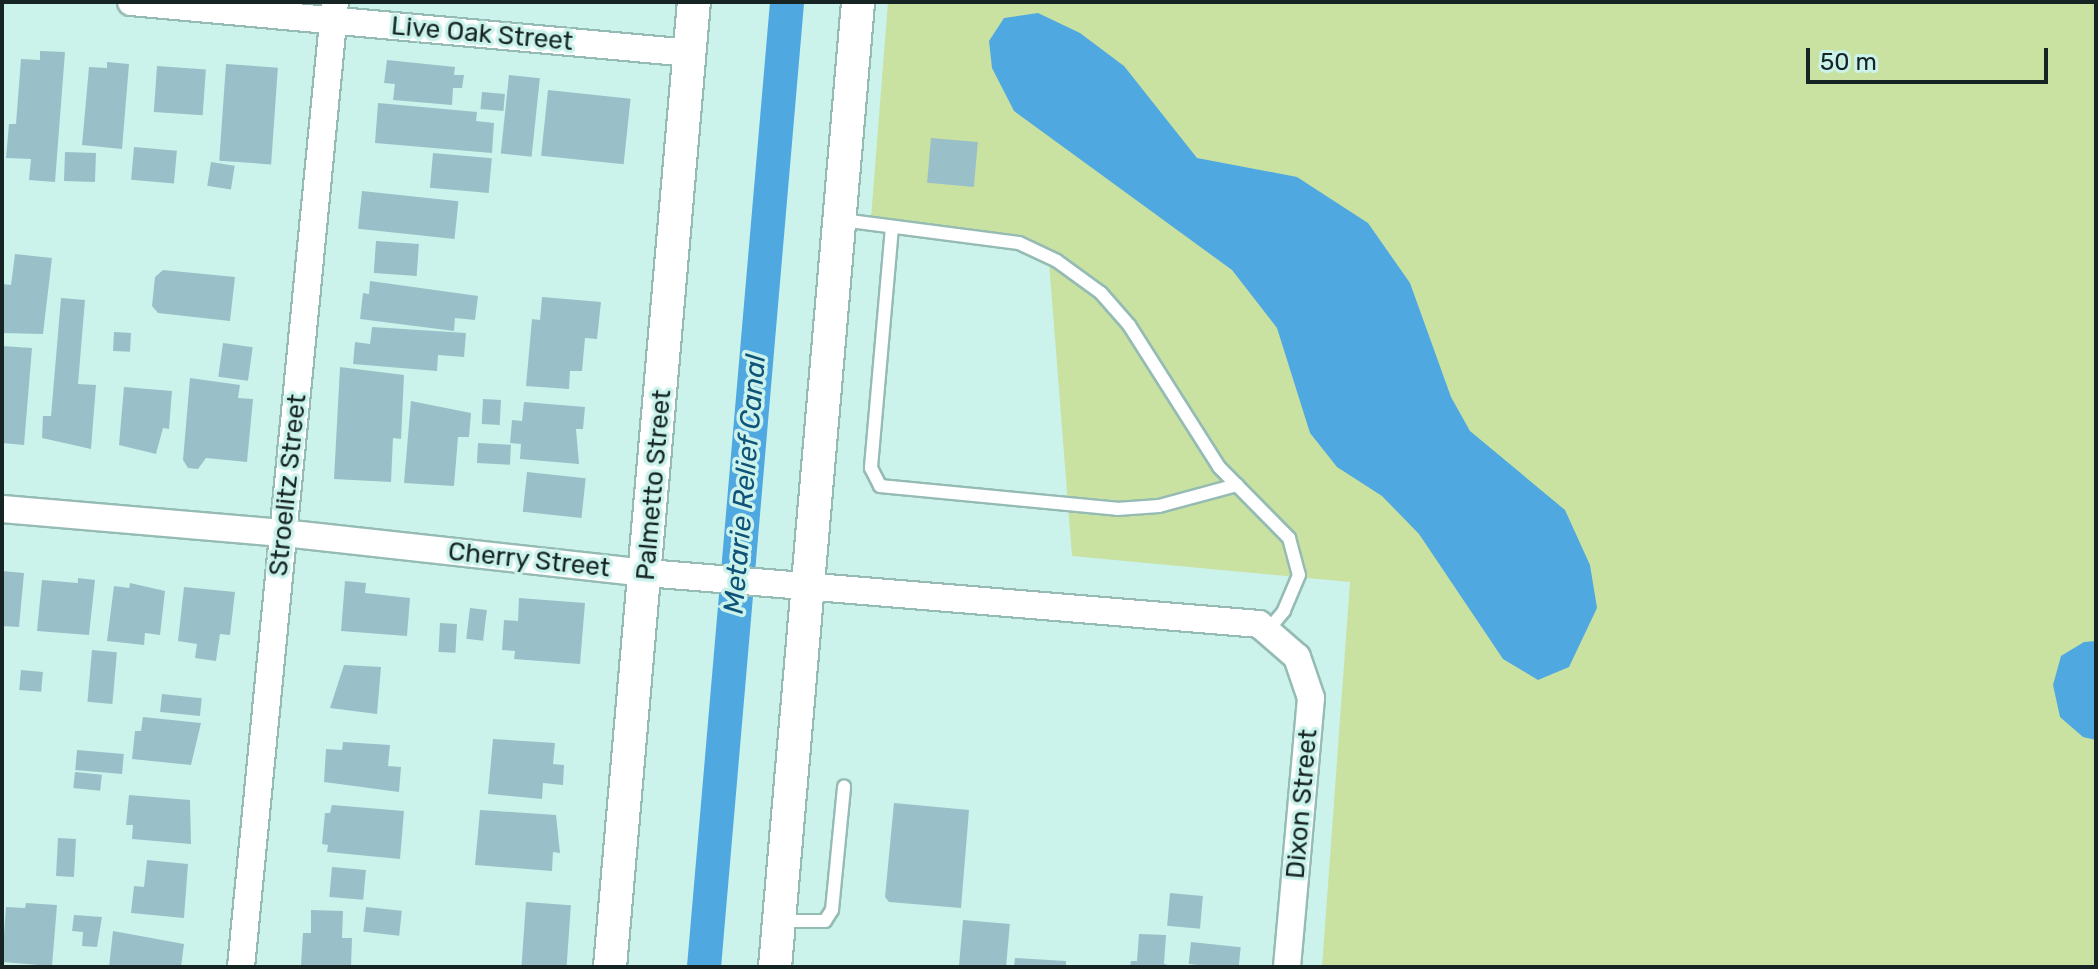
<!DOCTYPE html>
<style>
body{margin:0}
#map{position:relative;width:2098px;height:969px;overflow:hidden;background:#cbf3ec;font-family:Rubik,sans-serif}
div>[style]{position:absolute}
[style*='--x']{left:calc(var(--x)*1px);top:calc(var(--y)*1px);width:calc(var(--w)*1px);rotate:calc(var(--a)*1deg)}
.green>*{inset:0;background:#c9e2a1}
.water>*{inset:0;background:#50a8e1}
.canal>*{height:34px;margin:-17px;padding:0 17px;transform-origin:17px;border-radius:17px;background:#50a8e1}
.building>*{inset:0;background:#99c0c8;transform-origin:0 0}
.roads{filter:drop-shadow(2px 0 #95bbb4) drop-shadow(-2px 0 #95bbb4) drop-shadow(0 2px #95bbb4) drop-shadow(0 -2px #95bbb4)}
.service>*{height:12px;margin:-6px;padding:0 6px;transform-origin:6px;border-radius:6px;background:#fff}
.minor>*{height:26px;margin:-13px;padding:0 13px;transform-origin:13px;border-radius:13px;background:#fff}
.tertiary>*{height:32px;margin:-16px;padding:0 16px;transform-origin:16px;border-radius:16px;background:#fff}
span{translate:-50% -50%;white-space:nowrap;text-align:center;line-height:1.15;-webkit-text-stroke:7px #cbf3ec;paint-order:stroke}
.street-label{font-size:26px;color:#162523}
.water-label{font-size:28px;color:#105379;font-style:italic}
.frame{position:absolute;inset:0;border:4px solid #162523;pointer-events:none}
.scale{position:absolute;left:1806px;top:48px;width:242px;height:36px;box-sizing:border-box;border:4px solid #162523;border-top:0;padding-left:10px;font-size:24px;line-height:28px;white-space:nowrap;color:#162523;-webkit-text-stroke:6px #cbf3ec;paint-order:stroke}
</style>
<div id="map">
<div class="green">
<div style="clip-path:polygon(888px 2px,2096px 2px,2096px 967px,1322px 967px,1350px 582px,1072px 556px,1048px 249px,870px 231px)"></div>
</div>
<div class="water">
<div style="clip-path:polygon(1038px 13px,1080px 33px,1124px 66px,1197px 158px,1297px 177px,1368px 223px,1410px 283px,1451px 397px,1470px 431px,1565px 510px,1590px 565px,1597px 608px,1569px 667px,1538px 680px,1503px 659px,1419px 534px,1382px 496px,1337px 467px,1310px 433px,1277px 328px,1232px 270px,1014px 111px,992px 68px,989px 41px,1004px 18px)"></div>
<div style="clip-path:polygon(2096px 641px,2096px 740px,2083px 737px,2060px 717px,2053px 685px,2061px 656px,2084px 642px)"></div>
</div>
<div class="canal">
<div style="--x:704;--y:967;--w:969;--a:-85.08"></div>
</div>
<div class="building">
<div style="clip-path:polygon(40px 51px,65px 52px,55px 182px,29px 180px,31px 159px,6px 158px,9px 124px,16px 124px,21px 59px,40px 60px)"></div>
<div style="clip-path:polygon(387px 60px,455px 67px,454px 75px,464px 75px,462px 88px,453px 88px,452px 105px,393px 100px,395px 84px,384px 83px)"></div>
<div style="clip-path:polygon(107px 62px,129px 64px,122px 149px,82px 145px,89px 67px,107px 68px)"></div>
<div style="left:226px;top:64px;width:52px;height:97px;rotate:4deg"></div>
<div style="left:157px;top:66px;width:49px;height:46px;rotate:4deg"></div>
<div style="left:509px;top:75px;width:31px;height:79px;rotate:6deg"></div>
<div style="left:548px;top:90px;width:83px;height:66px;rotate:6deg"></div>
<div style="left:482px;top:92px;width:23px;height:17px;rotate:5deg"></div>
<div style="clip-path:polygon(378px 103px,477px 112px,476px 121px,494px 123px,492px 153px,375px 143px)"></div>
<div style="left:931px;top:138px;width:47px;height:45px;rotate:5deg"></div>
<div style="left:134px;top:147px;width:43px;height:33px;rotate:5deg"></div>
<div style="left:65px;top:152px;width:31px;height:29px;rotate:2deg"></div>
<div style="left:433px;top:153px;width:59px;height:35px;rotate:5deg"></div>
<div style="left:211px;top:162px;width:24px;height:24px;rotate:9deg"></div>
<div style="left:362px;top:191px;width:97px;height:38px;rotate:6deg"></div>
<div style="left:376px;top:241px;width:43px;height:32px;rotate:4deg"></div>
<div style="clip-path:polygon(15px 254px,52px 258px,43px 334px,2px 333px,2px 284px,11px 285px)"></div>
<div style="clip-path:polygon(163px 270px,235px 277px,230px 321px,158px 313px,152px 306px,155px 277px)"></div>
<div style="clip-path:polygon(370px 281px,478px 296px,475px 320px,455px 318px,454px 331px,360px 319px,363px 293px,369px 294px)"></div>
<div style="clip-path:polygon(542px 297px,601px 302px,597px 339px,585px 338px,582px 371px,570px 371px,569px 389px,526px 386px,532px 319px,540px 320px)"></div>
<div style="clip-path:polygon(61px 298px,85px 300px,78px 384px,96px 385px,91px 449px,42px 438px,43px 416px,51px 416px)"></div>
<div style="clip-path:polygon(372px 327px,466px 333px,464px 357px,438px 355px,437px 371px,353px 364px,355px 342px,370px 344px)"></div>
<div style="left:114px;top:332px;width:17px;height:19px;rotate:3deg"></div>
<div style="left:223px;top:343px;width:30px;height:34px;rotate:8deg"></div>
<div style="clip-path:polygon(2px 346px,32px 348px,24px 445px,2px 443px)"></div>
<div style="clip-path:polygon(340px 367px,404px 375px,401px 439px,393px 438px,391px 482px,334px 479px)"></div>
<div style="clip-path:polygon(190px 378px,240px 385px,238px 398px,253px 399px,247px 462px,206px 458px,198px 469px,188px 468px,183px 460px)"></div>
<div style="clip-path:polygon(124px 387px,172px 391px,169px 429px,163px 428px,156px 454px,119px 445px)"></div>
<div style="left:483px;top:399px;width:18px;height:25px;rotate:3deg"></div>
<div style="clip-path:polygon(411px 401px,471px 413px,469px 437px,458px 437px,454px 486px,404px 483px)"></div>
<div style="clip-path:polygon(524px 402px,585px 407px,583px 429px,576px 429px,579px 464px,520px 459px,521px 444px,510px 443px,512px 420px,522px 421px)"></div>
<div style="left:478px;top:443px;width:33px;height:20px;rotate:3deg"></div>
<div style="left:527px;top:472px;width:59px;height:40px;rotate:6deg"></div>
<div style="clip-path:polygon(2px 571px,24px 573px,19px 627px,2px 626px)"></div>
<div style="clip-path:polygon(78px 578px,95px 580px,89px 635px,37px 631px,42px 580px,78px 583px)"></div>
<div style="clip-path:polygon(345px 581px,366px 583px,365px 593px,410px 598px,407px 636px,341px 631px)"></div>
<div style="clip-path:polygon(130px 583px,165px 591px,160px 635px,145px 633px,144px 645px,107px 641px,114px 586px,129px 588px)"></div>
<div style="clip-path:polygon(184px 587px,235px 592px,230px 635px,220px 634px,216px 661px,195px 658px,197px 644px,178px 641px)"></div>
<div style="clip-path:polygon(519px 598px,585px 603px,580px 664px,514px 659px,515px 651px,502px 650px,504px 620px,518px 621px)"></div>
<div style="left:470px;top:608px;width:17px;height:31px;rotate:7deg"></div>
<div style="left:440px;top:623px;width:17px;height:29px;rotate:3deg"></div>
<div style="left:92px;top:650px;width:25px;height:52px;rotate:5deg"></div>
<div style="clip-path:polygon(344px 665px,381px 667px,377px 714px,330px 708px)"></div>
<div style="left:21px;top:670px;width:22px;height:20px;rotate:5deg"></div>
<div style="left:162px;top:694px;width:40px;height:18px;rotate:6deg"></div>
<div style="clip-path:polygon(143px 717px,201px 723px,191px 765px,132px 759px,135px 731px,141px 731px)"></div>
<div style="clip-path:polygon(493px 739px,555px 743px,553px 764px,564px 765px,563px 785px,543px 783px,542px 799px,488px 794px)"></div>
<div style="clip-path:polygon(343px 742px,390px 745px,388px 766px,401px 767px,399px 792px,324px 782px,326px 749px,342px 750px)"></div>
<div style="left:77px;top:750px;width:47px;height:20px;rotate:5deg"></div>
<div style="left:75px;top:772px;width:27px;height:16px;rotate:6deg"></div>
<div style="clip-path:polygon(129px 795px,190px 800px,191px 844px,132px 839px,133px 825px,126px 825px)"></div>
<div style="clip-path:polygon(894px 803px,969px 810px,961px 908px,889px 902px,885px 897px)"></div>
<div style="clip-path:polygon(332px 805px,404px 811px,400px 859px,327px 852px,328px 845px,322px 844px,325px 813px,330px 813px)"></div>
<div style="clip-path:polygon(480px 810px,556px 815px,560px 853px,553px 852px,552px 871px,475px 865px)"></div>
<div style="left:58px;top:838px;width:18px;height:38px;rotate:3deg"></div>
<div style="clip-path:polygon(147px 860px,188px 864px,184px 918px,131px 913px,134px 886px,144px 887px)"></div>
<div style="left:332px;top:867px;width:34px;height:30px;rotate:5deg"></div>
<div style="left:1170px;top:893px;width:33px;height:33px;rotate:5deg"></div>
<div style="left:526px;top:902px;width:45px;height:65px;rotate:4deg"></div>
<div style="clip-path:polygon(26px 903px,57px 905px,52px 966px,2px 962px,6px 907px,25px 908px)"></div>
<div style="left:366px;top:907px;width:36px;height:25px;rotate:6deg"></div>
<div style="clip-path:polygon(311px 910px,343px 911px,342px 938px,352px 938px,351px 967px,301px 965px,303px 933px,311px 933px)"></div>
<div style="clip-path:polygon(74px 915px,102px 917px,97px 947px,82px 946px,83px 932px,72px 931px)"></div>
<div style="left:963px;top:920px;width:47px;height:47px;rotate:5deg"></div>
<div style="clip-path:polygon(113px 931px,184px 944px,181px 967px,109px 967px)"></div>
<div style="clip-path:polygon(1139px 934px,1166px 935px,1164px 964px,1176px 967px,1130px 967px,1131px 961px,1137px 961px)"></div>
<div style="left:1191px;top:942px;width:50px;height:22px;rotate:6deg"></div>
<div style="clip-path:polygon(1015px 958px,1066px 961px,1066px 967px,1014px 967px)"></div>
</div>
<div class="roads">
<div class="service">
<div style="--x:842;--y:220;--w:178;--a:7.4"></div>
<div style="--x:1019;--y:243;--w:42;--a:25.3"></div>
<div style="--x:1057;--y:261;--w:54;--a:36"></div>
<div style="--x:1101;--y:293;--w:43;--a:48.8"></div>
<div style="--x:1129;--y:325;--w:168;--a:57.6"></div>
<div style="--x:1219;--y:467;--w:100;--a:45.4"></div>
<div style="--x:1289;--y:538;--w:38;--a:75"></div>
<div style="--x:1299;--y:575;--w:39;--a:113"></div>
<div style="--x:1284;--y:611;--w:25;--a:130"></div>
<div style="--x:892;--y:227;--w:242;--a:95"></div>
<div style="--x:871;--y:468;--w:20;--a:63"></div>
<div style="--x:880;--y:486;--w:238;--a:5.5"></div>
<div style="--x:1117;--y:509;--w:42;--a:-4.1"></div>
<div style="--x:1159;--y:506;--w:81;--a:-15.1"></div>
<div style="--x:782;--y:921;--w:43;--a:0"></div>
<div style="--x:825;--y:921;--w:13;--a:-58"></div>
<div style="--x:832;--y:910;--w:124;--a:-84.4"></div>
</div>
<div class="minor">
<div style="--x:131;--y:2;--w:561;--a:5.21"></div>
<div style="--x:2;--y:509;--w:283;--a:4.9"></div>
<div style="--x:284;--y:533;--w:365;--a:6.3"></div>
<div style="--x:647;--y:573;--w:614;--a:4.76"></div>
<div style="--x:1259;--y:624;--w:50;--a:41"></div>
<div style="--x:1297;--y:657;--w:43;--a:71.1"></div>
<div style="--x:1311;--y:698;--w:270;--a:95.1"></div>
<div style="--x:241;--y:967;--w:970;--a:-84.44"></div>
</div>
<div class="tertiary">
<div style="--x:610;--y:967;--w:969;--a:-85.03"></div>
<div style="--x:775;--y:967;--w:969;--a:-85.08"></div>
</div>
</div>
<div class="street-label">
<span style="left:482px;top:34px;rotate:5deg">Live Oak Street</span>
<span style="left:288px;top:485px;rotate:-84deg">Stroelitz Street</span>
<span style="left:654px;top:485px;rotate:-85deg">Palmetto Street</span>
<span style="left:529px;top:560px;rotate:6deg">Cherry Street</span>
<span style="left:1302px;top:804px;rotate:-85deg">Dixon Street</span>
</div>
<div class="water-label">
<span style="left:745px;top:484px;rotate:-85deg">Metarie Relief Canal</span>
</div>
<div class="frame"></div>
<div class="scale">50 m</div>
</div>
